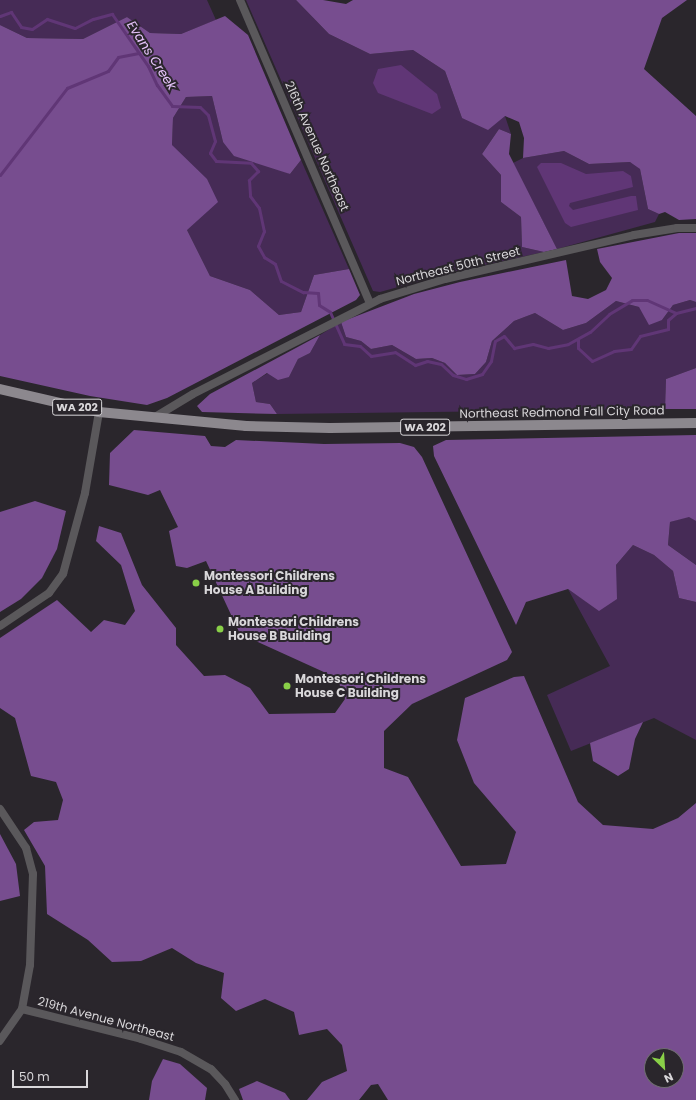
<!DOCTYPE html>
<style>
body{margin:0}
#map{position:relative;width:696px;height:1100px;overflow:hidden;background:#2a262c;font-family:Poppins,sans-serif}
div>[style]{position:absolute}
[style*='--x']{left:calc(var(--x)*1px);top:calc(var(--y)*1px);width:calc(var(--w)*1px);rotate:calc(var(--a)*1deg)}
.green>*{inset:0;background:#462b56}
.forest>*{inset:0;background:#774d8f}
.water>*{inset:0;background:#603676}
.stream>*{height:3px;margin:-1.5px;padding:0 1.5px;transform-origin:1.5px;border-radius:1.5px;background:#603676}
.minor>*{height:8px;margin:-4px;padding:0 4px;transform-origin:4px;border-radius:4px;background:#5a585b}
.primary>*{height:10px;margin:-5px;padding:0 5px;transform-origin:5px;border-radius:5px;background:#8c888e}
.dots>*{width:11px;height:11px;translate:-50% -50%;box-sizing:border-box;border:2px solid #2a262c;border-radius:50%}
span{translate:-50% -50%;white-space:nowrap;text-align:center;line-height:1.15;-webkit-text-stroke:4px #2a262c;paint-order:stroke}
.shield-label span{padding:1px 3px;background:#2a262c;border:1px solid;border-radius:3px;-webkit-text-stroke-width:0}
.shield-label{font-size:11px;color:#d9d7da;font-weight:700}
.street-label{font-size:12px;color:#d9d7da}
.poi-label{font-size:12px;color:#d9d7da;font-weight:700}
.left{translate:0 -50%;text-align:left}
.water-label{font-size:13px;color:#e7c4fc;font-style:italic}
.north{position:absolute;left:644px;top:1048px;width:40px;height:40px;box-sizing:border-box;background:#2a262c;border:1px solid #706d72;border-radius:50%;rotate:155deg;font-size:11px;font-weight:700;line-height:16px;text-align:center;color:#d9d7da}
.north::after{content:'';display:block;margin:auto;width:14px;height:18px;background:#89cf48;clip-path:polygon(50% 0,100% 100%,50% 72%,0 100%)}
.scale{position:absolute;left:12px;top:1070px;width:76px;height:18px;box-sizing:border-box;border:2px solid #d9d7da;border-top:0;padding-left:5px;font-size:12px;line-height:14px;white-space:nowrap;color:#d9d7da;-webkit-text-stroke:3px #2a262c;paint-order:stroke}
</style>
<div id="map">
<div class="green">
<div style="clip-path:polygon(0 0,207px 0,216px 20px,181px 34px,150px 33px,127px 17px,83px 39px,27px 38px,0 25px)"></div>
<div style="clip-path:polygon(246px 0,296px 0,329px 34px,370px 54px,413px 50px,445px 71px,462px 118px,505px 116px,511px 134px,499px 129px,482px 154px,501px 175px,501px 202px,521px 217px,522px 247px,544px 252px,456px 271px,380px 292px,373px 291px)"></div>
<div style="clip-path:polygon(212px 96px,223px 142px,290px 174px,301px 160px,349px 269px,314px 275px,301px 312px,279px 315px,250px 290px,210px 276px,187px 230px,172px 145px,173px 118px,186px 97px)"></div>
<div style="clip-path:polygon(564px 151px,589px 164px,630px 162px,636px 164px,640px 169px,648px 209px,659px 214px,655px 222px,557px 249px,513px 163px,523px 158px)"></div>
<div style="clip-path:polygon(690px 300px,696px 302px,696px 368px,666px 379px,665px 409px,277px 414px,270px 404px,256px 402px,252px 383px,268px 373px,289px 377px,298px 359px,310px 353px,320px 335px,341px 322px,346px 337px,361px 341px,371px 349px,392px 345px,416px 359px,432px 358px,445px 363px,457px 375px,475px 374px,486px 362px,492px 341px,514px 321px,535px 313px,563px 330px,586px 323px,616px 301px,639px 307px,662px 320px,673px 305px)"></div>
<div style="clip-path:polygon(689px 516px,696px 521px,696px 565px,668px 545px,670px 522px)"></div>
<div style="clip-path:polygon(633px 545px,654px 555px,673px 571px,679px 598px,696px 602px,696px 740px,654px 718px,571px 751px,547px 695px,610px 666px,568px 589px,599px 610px,616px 565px)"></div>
</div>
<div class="forest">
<div style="clip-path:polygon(296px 0,323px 0,346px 4px,353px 0,687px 0,662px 18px,644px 69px,696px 116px,696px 219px,679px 220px,665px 212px,659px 214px,648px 209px,640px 169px,630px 162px,589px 164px,564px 151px,523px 158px,524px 138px,519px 122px,505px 116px,488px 130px,462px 118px,445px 71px,413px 50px,370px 54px,329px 34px)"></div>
<div style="clip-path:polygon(225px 16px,248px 35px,301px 160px,290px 174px,234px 156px,223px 142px,212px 96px,186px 97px,173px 118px,172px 145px,207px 179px,218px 202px,187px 230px,210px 276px,250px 290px,279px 315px,301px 312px,314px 275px,349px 269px,360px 295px,356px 300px,167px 398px,147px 405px,90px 396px,0 376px,0 25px,27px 38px,83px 39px,127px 17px,150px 33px,181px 34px)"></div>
<div style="clip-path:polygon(499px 129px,511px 134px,509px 154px,557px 249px,544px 252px,522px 247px,521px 217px,501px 202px,501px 175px,482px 154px)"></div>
<div style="clip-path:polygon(679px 233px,696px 233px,696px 302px,690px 300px,673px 305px,662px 320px,649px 325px,639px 307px,616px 301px,586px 323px,563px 330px,535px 313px,514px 321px,492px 341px,486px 362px,475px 374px,457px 375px,445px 363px,432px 358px,416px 359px,392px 345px,371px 349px,361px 341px,346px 337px,341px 322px,414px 294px,460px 282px,566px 260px,572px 296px,588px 299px,606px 290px,612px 278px,600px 262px,597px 249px)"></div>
<div style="clip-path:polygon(320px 335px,310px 353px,298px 359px,289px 377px,278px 380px,267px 373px,252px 383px,256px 402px,270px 404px,277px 414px,202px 412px,197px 406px,210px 394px)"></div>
<div style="clip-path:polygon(696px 368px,696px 409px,665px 409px,666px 379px)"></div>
<div style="clip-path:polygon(evenodd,134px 430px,205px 436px,211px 446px,225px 447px,236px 440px,324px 444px,400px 443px,414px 447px,422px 457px,512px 652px,507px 660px,412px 704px,384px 731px,384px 768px,408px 777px,461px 866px,506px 864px,516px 832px,474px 783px,457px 740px,465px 698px,514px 677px,524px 676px,578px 802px,603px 825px,653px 829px,678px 818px,696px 803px,696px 1100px,388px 1100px,378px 1084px,371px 1085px,359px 1100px,307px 1100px,322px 1082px,347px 1071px,342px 1045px,327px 1029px,299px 1035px,294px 1012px,265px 999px,236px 1011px,221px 998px,224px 973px,196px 963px,172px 948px,141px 961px,112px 962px,88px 940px,47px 914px,45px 866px,24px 830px,34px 822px,58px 820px,63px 800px,56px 782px,31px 776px,15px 718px,0 708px,0 638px,57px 600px,91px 632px,104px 620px,125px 625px,135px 611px,121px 565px,96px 541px,99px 526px,121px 533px,142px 585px,176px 628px,176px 645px,204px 676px,225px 675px,250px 688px,269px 714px,335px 713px,345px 699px,337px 678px,240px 634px,206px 561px,187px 568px,176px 566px,169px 531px,178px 527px,160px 490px,148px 495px,109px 485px,110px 453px,134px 430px,652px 1056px,676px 1056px,676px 1080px,652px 1080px,652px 1056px)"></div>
<div style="clip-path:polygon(696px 435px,696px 521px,689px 517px,670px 522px,668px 545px,696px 565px,696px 602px,679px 598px,673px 571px,654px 555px,633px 545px,616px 565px,617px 599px,599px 611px,568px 589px,526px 602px,516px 625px,434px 456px,433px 446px,446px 440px)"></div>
<div style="clip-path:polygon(35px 501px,66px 511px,57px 549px,42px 578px,21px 599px,0 612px,0 512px)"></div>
<div style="clip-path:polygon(643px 722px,635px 739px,629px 769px,618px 776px,593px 761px,590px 743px)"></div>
<div style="clip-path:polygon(0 834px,16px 864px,20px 896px,0 901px)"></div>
<div style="clip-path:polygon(163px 1059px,180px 1064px,207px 1088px,205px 1100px,149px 1100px,152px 1081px)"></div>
<div style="clip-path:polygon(257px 1081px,285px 1093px,290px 1100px,243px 1100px,239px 1089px)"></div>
</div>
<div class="water">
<div style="clip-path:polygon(401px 65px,437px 94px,441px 108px,432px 114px,378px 93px,373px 83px,378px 69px)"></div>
<div style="clip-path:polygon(541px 163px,561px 163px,586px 174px,623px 171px,631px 176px,633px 187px,570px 203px,569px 206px,573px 210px,631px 196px,636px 196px,638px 210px,571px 227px,565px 223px,537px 167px)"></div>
</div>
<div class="stream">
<div style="--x:0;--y:16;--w:12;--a:-20"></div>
<div style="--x:11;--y:12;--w:18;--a:56"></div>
<div style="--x:21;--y:27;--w:11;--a:10"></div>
<div style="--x:32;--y:29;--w:18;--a:-34"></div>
<div style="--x:47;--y:19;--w:29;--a:18"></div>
<div style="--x:75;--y:28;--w:20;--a:-27"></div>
<div style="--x:93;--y:19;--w:20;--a:-15"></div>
<div style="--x:112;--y:14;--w:63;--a:55.3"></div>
<div style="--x:148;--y:66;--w:21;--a:65"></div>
<div style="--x:157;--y:85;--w:26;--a:54"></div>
<div style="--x:172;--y:106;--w:28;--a:2"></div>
<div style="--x:200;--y:107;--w:11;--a:45"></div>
<div style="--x:208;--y:115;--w:27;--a:75"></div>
<div style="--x:215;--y:141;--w:13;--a:113"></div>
<div style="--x:210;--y:153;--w:10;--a:53"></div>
<div style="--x:216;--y:161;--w:35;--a:3"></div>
<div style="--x:251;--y:163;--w:11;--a:49"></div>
<div style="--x:258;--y:171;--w:13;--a:135"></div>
<div style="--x:249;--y:180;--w:16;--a:86"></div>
<div style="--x:250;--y:196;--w:15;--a:53"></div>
<div style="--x:259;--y:208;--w:24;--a:78"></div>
<div style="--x:264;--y:231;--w:16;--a:112"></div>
<div style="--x:258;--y:246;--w:13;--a:61"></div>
<div style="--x:264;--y:257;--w:13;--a:32"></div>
<div style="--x:275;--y:264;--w:18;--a:71"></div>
<div style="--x:281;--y:281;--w:25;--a:27"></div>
<div style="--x:303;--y:292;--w:15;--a:4"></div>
<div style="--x:318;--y:293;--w:12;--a:85"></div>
<div style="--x:319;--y:305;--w:13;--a:32"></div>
<div style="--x:330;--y:312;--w:35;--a:66"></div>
<div style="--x:344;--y:344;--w:16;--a:7"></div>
<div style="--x:360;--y:346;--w:15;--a:42"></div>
<div style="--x:371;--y:356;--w:24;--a:-9"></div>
<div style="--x:395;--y:352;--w:24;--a:33"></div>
<div style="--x:415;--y:365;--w:13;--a:-18"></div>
<div style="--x:427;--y:361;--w:14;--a:12"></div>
<div style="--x:441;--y:364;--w:16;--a:43"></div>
<div style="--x:453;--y:375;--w:14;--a:17"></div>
<div style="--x:466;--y:379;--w:17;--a:-17"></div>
<div style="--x:482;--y:374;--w:16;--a:-55"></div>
<div style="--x:491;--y:361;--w:20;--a:-79"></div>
<div style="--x:495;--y:341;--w:10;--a:-29"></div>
<div style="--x:504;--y:336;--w:16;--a:50"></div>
<div style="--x:514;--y:348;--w:19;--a:-12"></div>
<div style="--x:533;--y:344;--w:16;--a:15"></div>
<div style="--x:548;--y:348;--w:20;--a:-11"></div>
<div style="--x:568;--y:344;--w:25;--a:-29"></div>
<div style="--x:590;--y:332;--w:26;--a:-43"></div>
<div style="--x:609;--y:314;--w:27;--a:-31"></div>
<div style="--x:632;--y:300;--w:15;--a:0"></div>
<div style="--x:647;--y:300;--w:32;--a:24"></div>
<div style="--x:676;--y:313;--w:21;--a:-14"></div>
<div style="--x:0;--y:175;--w:110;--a:-52.4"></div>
<div style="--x:67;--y:88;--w:44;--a:-22.5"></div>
<div style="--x:108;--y:71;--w:17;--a:-54"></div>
<div style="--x:118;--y:57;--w:21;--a:-11"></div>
<div style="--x:578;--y:339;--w:9;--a:90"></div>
<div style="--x:578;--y:348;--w:19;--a:43"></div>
<div style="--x:592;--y:361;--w:24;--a:-24"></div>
<div style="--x:614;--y:351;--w:17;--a:-7"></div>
<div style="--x:631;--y:349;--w:16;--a:-55"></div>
<div style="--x:640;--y:336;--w:29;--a:-14"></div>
<div style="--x:668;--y:329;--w:9;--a:-90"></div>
<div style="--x:668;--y:320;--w:11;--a:-41"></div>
</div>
<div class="minor">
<div style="--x:240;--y:0;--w:330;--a:66.8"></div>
<div style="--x:155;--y:417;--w:44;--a:-31.2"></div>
<div style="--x:193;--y:394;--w:210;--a:-26.9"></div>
<div style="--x:380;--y:299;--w:68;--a:-17.1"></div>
<div style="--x:445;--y:279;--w:194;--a:-13.1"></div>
<div style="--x:634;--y:235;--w:44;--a:-9.2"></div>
<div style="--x:677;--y:228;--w:19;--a:0"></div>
<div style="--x:0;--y:626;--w:59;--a:-34"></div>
<div style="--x:49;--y:593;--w:24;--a:-54"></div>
<div style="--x:63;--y:574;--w:84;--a:-74.8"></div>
<div style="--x:85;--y:493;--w:82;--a:-80.2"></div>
<div style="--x:0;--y:809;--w:47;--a:56.3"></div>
<div style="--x:26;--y:848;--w:27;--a:75"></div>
<div style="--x:33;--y:874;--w:91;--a:91.9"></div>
<div style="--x:30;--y:965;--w:45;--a:100.3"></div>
<div style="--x:22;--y:1009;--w:39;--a:125"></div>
<div style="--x:22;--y:1009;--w:123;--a:14.1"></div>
<div style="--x:141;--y:1039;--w:42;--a:18"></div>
<div style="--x:181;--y:1052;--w:34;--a:30"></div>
<div style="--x:211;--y:1069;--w:21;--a:47"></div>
<div style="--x:225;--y:1084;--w:19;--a:58"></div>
</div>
<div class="primary">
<div style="--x:0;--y:389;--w:102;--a:13.1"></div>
<div style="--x:99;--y:412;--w:148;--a:5.4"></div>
<div style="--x:246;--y:426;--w:84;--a:1.4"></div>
<div style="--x:330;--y:428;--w:366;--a:-0.8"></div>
</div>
<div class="dots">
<div style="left:196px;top:583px;background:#89cf48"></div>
<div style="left:220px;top:629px;background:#89cf48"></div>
<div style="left:287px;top:686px;background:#89cf48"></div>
</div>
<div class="shield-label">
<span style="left:77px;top:407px">WA 202</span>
<span style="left:425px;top:427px">WA 202</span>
</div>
<div class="street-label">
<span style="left:317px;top:146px;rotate:66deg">216th Avenue Northeast</span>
<span style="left:458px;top:266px;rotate:-14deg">Northeast 50th Street</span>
<span style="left:562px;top:412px;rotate:-1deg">Northeast Redmond Fall City Road</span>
<span style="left:106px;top:1019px;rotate:15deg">219th Avenue Northeast</span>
</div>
<div class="poi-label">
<span class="left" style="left:204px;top:583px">Montessori Childrens<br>House A Building</span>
<span class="left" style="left:228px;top:629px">Montessori Childrens<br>House B Building</span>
<span class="left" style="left:295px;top:686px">Montessori Childrens<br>House C Building</span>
</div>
<div class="water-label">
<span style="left:151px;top:56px;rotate:57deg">Evans Creek</span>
</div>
<div class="north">N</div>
<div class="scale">50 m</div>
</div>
